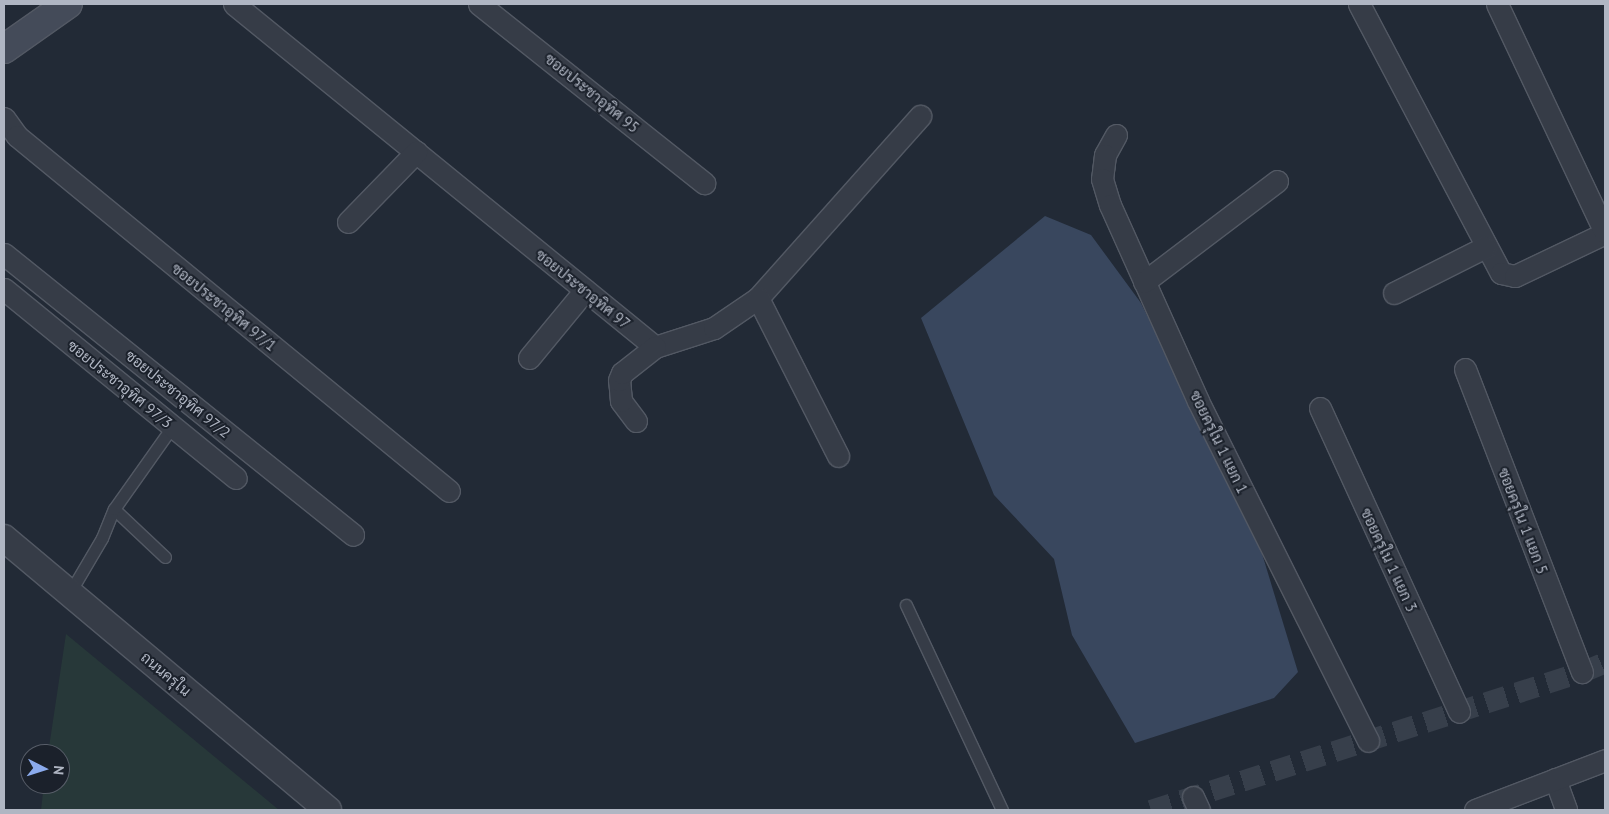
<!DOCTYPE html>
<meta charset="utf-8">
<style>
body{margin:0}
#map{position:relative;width:1609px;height:814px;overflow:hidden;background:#222a36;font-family:"PT Sans",Sarabun,sans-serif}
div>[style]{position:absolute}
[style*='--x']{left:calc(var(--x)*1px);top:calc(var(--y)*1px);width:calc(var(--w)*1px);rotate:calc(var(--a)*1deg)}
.green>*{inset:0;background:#273839}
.water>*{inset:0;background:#39475e}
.minor-tunnel>*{height:21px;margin-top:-10.5px;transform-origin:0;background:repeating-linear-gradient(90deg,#373f4b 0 21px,transparent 0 32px)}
.roads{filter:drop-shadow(1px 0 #535964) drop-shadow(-1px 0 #535964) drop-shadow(0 1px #535964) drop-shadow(0 -1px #535964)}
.service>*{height:11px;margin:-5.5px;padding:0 5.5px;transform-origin:5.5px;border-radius:5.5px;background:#363c47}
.minor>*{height:21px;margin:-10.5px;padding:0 10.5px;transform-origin:10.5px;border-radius:10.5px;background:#363c47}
.tertiary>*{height:26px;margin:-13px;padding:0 13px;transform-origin:13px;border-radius:13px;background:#363c47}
.secondary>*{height:28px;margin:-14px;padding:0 14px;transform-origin:14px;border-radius:14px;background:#444b59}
span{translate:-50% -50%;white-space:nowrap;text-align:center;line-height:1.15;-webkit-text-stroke:4px #1b212b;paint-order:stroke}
.street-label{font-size:15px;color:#b0b6c3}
.frame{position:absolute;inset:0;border:5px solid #b0b6c3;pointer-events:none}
.north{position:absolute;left:20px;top:744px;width:50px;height:50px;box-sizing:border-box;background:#1b212b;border:1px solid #575d68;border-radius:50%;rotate:95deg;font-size:14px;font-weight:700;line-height:20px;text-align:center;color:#b0b6c3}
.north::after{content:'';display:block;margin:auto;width:18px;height:22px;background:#8babed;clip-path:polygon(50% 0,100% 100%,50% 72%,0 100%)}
</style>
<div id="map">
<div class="green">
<div style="clip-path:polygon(66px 634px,279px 810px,41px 810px,44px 784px,60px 784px,60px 754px,48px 754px)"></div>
</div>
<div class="water">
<div style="clip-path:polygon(1045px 216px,1091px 235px,1141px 303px,1260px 547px,1298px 672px,1274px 698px,1135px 743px,1072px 635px,1054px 559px,994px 495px,921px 318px)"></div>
</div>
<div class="minor-tunnel">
<div style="--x:1151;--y:810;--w:453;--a:-17.8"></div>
<div style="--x:1582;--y:672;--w:25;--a:-23"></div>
</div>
<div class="roads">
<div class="service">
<div style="--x:114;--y:509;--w:70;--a:43.3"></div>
<div style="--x:69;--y:594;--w:65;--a:-59.5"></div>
<div style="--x:102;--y:538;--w:31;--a:-68"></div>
<div style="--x:114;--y:509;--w:100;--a:-54.7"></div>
<div style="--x:906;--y:605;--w:226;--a:64.9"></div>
</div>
<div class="minor">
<div style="--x:234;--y:4;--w:543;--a:39.17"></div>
<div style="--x:655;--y:347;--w:62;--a:-17.9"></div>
<div style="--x:714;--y:328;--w:53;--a:-34.3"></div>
<div style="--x:758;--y:298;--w:244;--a:-48.3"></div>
<div style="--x:479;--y:4;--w:288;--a:38.5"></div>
<div style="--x:1359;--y:4;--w:304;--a:62.2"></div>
<div style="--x:1501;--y:273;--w:14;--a:12"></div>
<div style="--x:1515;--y:276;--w:100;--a:-25.5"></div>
<div style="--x:1497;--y:4;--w:252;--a:64.7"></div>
<div style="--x:4;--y:118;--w:22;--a:54"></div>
<div style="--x:17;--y:136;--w:559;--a:39.41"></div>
<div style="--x:1116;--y:135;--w:23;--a:119"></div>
<div style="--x:1105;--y:155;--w:24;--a:97"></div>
<div style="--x:1102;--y:179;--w:27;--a:73"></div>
<div style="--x:1110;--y:205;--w:215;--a:65.8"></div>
<div style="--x:1198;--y:401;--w:380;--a:63.4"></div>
<div style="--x:348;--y:222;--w:98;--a:-45.8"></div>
<div style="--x:4;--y:254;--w:448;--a:38.8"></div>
<div style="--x:1144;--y:282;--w:167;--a:-37.2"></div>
<div style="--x:4;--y:289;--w:299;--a:39.2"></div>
<div style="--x:1394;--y:293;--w:102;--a:-26.8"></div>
<div style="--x:758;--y:298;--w:177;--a:63.1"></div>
<div style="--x:529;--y:358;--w:88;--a:-50.5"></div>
<div style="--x:1465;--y:369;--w:325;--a:68.9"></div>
<div style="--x:1320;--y:408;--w:334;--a:65.4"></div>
<div style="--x:636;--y:421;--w:25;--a:-127"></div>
<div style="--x:621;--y:401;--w:21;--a:-95"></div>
<div style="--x:619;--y:380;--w:8;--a:-67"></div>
<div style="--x:622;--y:373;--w:42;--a:-38.2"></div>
<div style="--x:1555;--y:779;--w:33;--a:70"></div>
<div style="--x:1193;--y:797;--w:14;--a:65"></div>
<div style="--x:1475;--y:810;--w:139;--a:-21"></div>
</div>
<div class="tertiary">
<div style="--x:4;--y:538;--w:423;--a:40"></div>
</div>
<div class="secondary">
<div style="--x:4;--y:49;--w:78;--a:-35.1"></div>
</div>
</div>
<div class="street-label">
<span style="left:592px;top:93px;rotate:39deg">ซอยประชาอุทิศ 95</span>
<span style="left:583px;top:289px;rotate:39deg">ซอยประชาอุทิศ 97</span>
<span style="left:224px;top:307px;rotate:39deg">ซอยประชาอุทิศ 97/1</span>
<span style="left:120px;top:384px;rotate:39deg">ซอยประชาอุทิศ 97/3</span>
<span style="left:178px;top:394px;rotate:39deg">ซอยประชาอุทิศ 97/2</span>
<span style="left:1219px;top:442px;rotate:64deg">ซอยครุใน 1 แยก 1</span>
<span style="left:1523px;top:521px;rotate:69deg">ซอยครุใน 1 แยก 5</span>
<span style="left:1389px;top:560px;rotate:65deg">ซอยครุใน 1 แยก 3</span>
<span style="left:166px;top:674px;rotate:40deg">ถนนครุใน</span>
</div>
<div class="frame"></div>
<div class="north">N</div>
</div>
